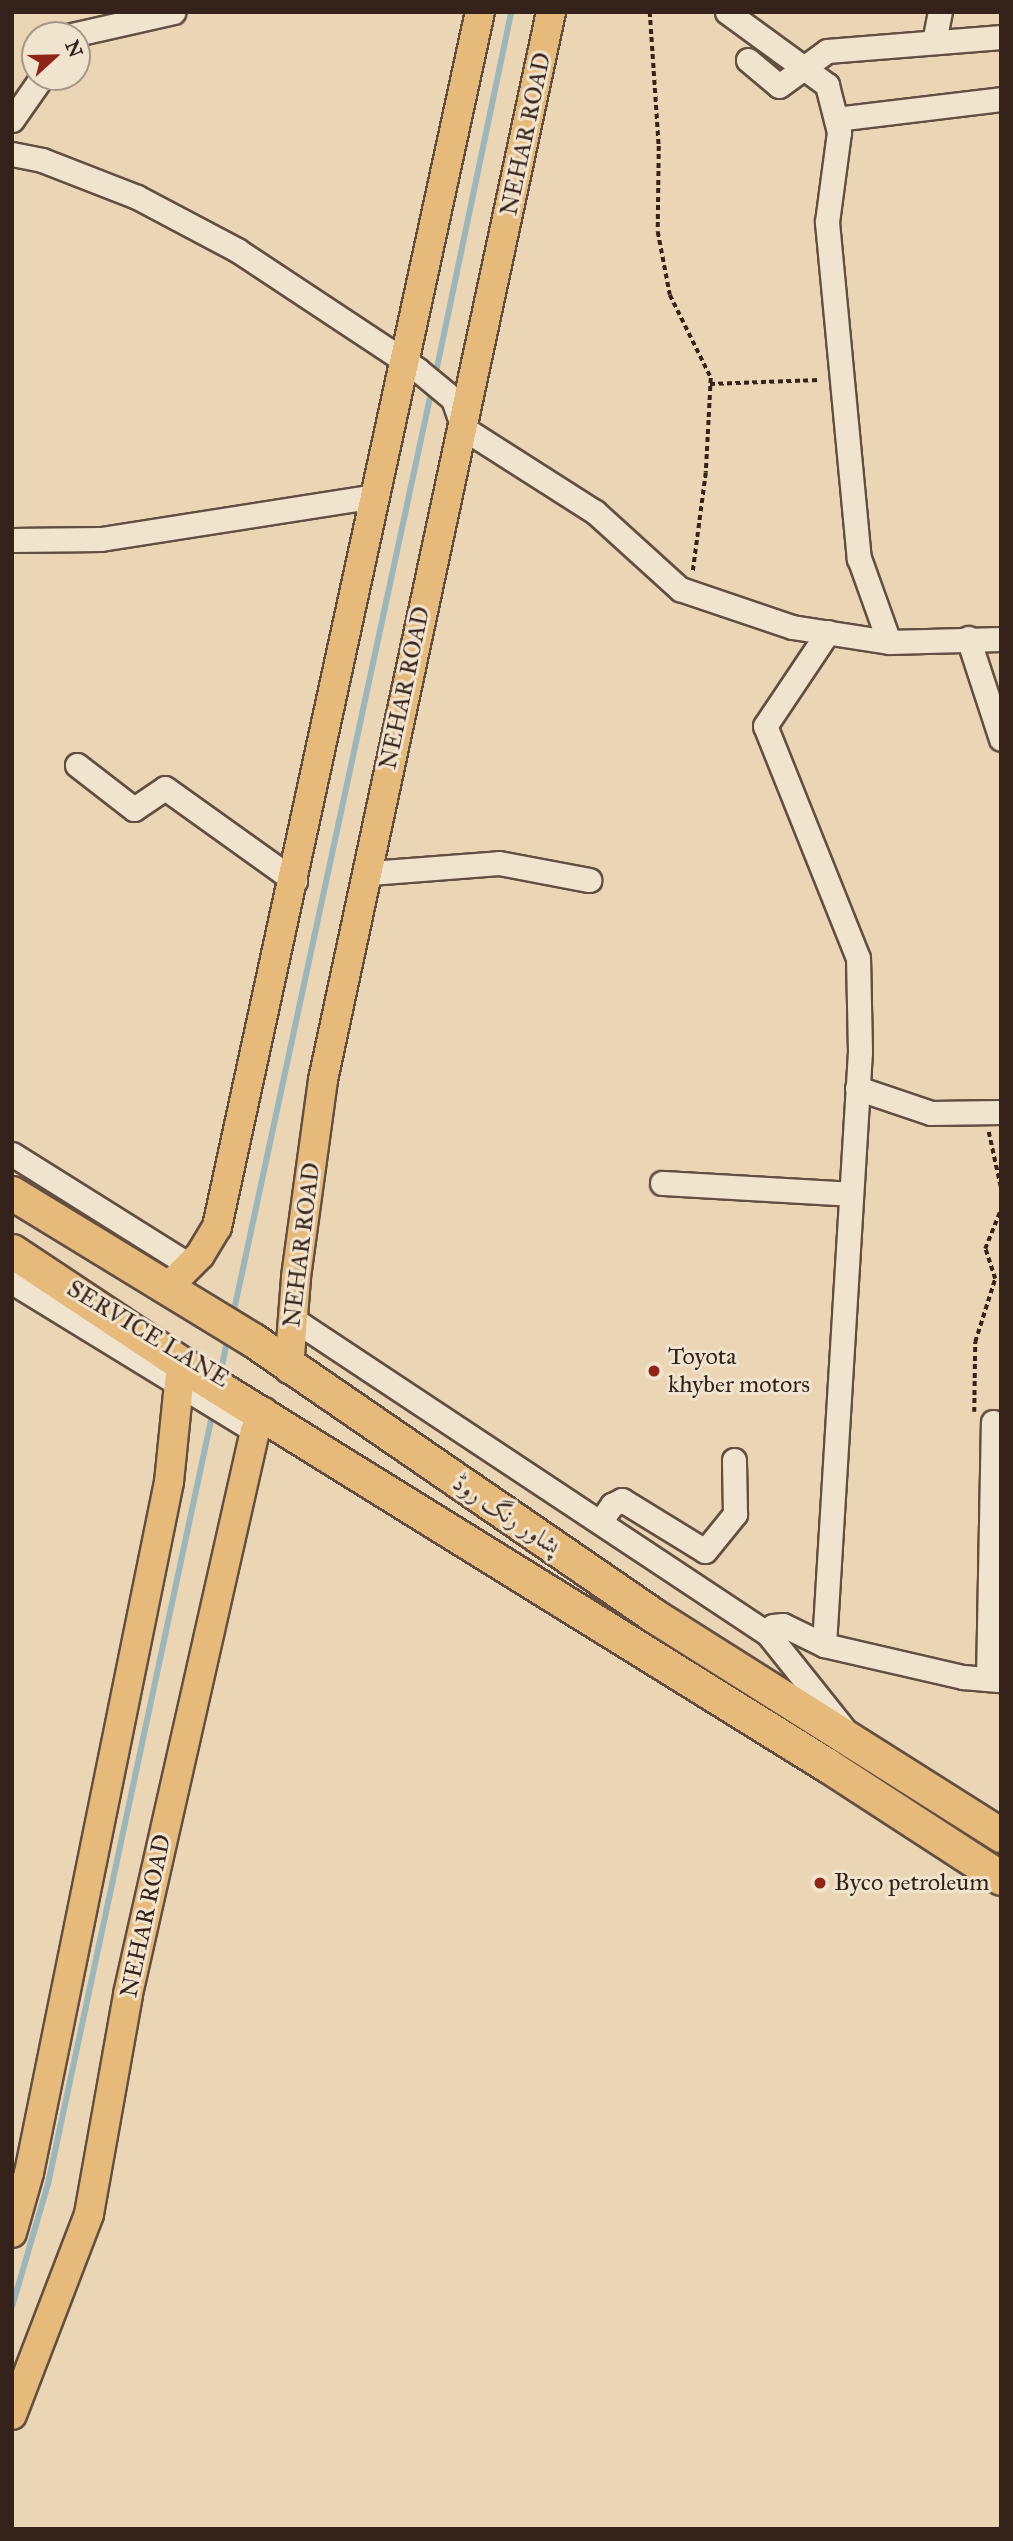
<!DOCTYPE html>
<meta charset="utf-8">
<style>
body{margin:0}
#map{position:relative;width:1013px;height:2541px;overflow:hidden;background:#ead5b5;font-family:"IM FELL Great Primer",Amiri,serif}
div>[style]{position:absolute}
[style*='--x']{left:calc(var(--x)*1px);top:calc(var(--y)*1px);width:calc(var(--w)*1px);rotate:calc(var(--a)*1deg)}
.stream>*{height:6px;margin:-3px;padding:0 3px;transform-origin:3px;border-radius:3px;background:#9db6b9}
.path>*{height:3.5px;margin-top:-1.75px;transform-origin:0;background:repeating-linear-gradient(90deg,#35221b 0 5px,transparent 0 8.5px)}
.roads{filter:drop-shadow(2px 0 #624f42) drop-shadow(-2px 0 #624f42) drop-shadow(0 2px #624f42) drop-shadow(0 -2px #624f42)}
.minor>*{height:23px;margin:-11.5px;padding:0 11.5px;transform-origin:11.5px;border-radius:11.5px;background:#f1e4cf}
.major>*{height:28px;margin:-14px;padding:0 14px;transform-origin:14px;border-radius:14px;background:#e5ba7a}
.highway>*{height:33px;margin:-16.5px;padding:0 16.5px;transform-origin:16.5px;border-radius:16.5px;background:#e5ba7a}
.dots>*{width:19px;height:19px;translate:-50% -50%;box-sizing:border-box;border:4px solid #f1e4cf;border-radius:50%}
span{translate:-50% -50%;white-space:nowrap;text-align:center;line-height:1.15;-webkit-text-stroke:6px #f1e4cf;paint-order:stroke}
.street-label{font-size:24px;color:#35221b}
.poi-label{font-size:24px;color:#35221b}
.left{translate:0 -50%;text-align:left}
.frame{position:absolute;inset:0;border:14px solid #35221b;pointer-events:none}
.north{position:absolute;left:21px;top:21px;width:70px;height:70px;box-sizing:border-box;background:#f1e4cf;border:2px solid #a69687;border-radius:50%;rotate:68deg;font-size:19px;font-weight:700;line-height:28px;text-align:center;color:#35221b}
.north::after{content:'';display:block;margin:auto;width:24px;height:32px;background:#8f2418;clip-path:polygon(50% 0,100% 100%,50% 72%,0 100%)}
</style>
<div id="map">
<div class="stream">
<div style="--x:435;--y:377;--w:373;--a:-78.2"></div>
<div style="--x:233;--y:1315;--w:948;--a:-77.88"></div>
<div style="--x:220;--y:1376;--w:41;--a:-78.7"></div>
<div style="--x:12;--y:2307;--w:128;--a:-73.7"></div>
<div style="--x:48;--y:2184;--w:790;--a:-77.95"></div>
</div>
<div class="path">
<div style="--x:650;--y:12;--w:134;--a:86.2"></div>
<div style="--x:659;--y:146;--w:86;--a:90.7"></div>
<div style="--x:658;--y:232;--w:64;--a:79.2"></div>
<div style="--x:670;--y:295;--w:93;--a:63.7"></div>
<div style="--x:711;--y:378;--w:95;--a:93"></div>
<div style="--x:706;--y:473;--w:100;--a:97.5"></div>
<div style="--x:710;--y:384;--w:110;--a:-2.1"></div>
<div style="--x:989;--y:1132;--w:56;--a:77.7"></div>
<div style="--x:974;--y:1412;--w:70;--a:-89.2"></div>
<div style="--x:975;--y:1342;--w:66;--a:-72.4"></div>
<div style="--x:995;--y:1279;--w:32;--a:-108"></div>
<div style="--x:985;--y:1249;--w:43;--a:-68.2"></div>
</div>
<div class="roads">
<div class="minor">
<div style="--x:727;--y:12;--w:124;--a:36.1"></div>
<div style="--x:827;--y:85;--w:49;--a:75.7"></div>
<div style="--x:839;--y:132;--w:91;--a:97.6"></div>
<div style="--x:827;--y:222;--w:338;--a:84.6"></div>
<div style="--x:859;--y:558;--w:89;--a:70.3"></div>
<div style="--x:72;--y:35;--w:104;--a:-12.8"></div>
<div style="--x:934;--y:42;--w:31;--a:-79"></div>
<div style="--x:748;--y:60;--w:40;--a:40"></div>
<div style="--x:779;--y:86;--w:59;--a:-36.1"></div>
<div style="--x:827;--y:51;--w:175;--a:-4.6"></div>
<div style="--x:836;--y:119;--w:166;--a:-6.9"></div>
<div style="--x:12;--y:120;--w:52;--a:-55.1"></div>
<div style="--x:12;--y:154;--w:31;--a:11"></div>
<div style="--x:42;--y:160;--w:102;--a:21.3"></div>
<div style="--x:137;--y:197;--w:113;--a:27.9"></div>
<div style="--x:237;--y:250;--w:217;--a:33.5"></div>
<div style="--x:418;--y:370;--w:45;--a:39.6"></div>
<div style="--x:453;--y:399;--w:31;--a:71"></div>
<div style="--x:463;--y:428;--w:156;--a:32.5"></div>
<div style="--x:595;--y:512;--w:115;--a:42.2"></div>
<div style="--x:680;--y:589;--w:118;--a:18.7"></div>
<div style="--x:792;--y:627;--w:98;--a:8.8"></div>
<div style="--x:889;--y:642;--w:112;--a:-1.5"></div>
<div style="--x:12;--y:540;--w:89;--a:-0.6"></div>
<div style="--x:101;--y:539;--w:277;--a:-8.9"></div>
<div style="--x:968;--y:638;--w:106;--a:71.9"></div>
<div style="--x:77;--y:765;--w:72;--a:37.7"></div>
<div style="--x:134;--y:809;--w:37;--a:-34"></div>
<div style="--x:165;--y:788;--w:160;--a:35.6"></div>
<div style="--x:370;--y:873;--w:129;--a:-4.4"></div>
<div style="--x:499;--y:863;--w:92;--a:10.7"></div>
<div style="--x:857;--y:1088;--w:78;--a:18.7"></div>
<div style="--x:931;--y:1113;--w:70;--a:-0.8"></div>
<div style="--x:12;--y:1154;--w:209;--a:32.1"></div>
<div style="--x:662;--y:1183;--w:189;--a:3.3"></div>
<div style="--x:12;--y:1282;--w:285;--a:31.5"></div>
<div style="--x:293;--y:1319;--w:570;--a:33.55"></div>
<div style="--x:768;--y:1634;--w:120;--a:51.4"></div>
<div style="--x:600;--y:1522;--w:21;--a:-55"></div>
<div style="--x:612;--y:1505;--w:11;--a:-27"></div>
<div style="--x:622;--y:1500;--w:97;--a:31.6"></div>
<div style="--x:705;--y:1551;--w:48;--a:-51"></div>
<div style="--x:735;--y:1514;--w:54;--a:-91.1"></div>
<div style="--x:768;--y:1634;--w:9;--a:-58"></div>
<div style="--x:773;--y:1626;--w:10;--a:-6"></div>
<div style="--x:783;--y:1625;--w:46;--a:26"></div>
<div style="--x:824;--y:1645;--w:143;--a:13"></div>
<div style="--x:963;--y:1677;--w:38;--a:5"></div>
<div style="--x:824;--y:1645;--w:594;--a:-86.53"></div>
<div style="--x:860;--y:1052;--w:94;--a:-91.2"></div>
<div style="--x:858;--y:958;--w:250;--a:-111.8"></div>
<div style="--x:765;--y:726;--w:113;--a:-56.2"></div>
<div style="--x:988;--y:1679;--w:257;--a:-88.9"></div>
</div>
<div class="major">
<div style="--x:166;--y:1289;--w:48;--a:-45"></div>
<div style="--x:200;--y:1255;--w:33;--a:-59"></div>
<div style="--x:217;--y:1227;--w:1243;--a:-77.79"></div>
<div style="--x:289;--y:1369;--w:92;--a:-85.6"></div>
<div style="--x:296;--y:1277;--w:199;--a:-82.2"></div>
<div style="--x:323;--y:1080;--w:1092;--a:-77.95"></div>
<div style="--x:12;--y:2233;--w:62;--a:-74.2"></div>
<div style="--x:29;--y:2173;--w:705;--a:-78.55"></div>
<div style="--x:169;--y:1482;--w:120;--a:-84.2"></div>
<div style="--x:12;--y:2415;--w:215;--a:-69"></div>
<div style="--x:89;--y:2214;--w:223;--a:-79.9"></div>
<div style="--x:128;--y:1994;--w:577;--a:-77.29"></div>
<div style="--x:255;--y:1431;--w:21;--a:-67"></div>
</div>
<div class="highway">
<div style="--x:12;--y:1193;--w:282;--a:31.4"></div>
<div style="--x:253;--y:1340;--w:485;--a:34.5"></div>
<div style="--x:653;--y:1615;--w:412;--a:32.3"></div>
<div style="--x:12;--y:1251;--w:226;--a:33.6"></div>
<div style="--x:200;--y:1376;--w:738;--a:31.82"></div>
<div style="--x:827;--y:1765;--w:207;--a:33"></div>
</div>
</div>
<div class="dots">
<div style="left:654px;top:1371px;background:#8f2418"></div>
<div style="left:820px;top:1883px;background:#8f2418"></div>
</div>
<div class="street-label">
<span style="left:526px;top:134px;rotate:-78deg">NEHAR ROAD</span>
<span style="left:405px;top:688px;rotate:-78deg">NEHAR ROAD</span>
<span style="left:302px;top:1245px;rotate:-83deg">NEHAR ROAD</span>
<span style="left:148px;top:1334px;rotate:31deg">SERVICE LANE</span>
<span style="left:506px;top:1515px;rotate:34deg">پشاور رنگ روڈ</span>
<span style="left:146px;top:1916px;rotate:-78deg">NEHAR ROAD</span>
</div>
<div class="poi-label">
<span class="left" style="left:668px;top:1371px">Toyota<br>khyber motors</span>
<span class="left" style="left:834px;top:1883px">Byco petroleum</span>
</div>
<div class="frame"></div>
<div class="north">N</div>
</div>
